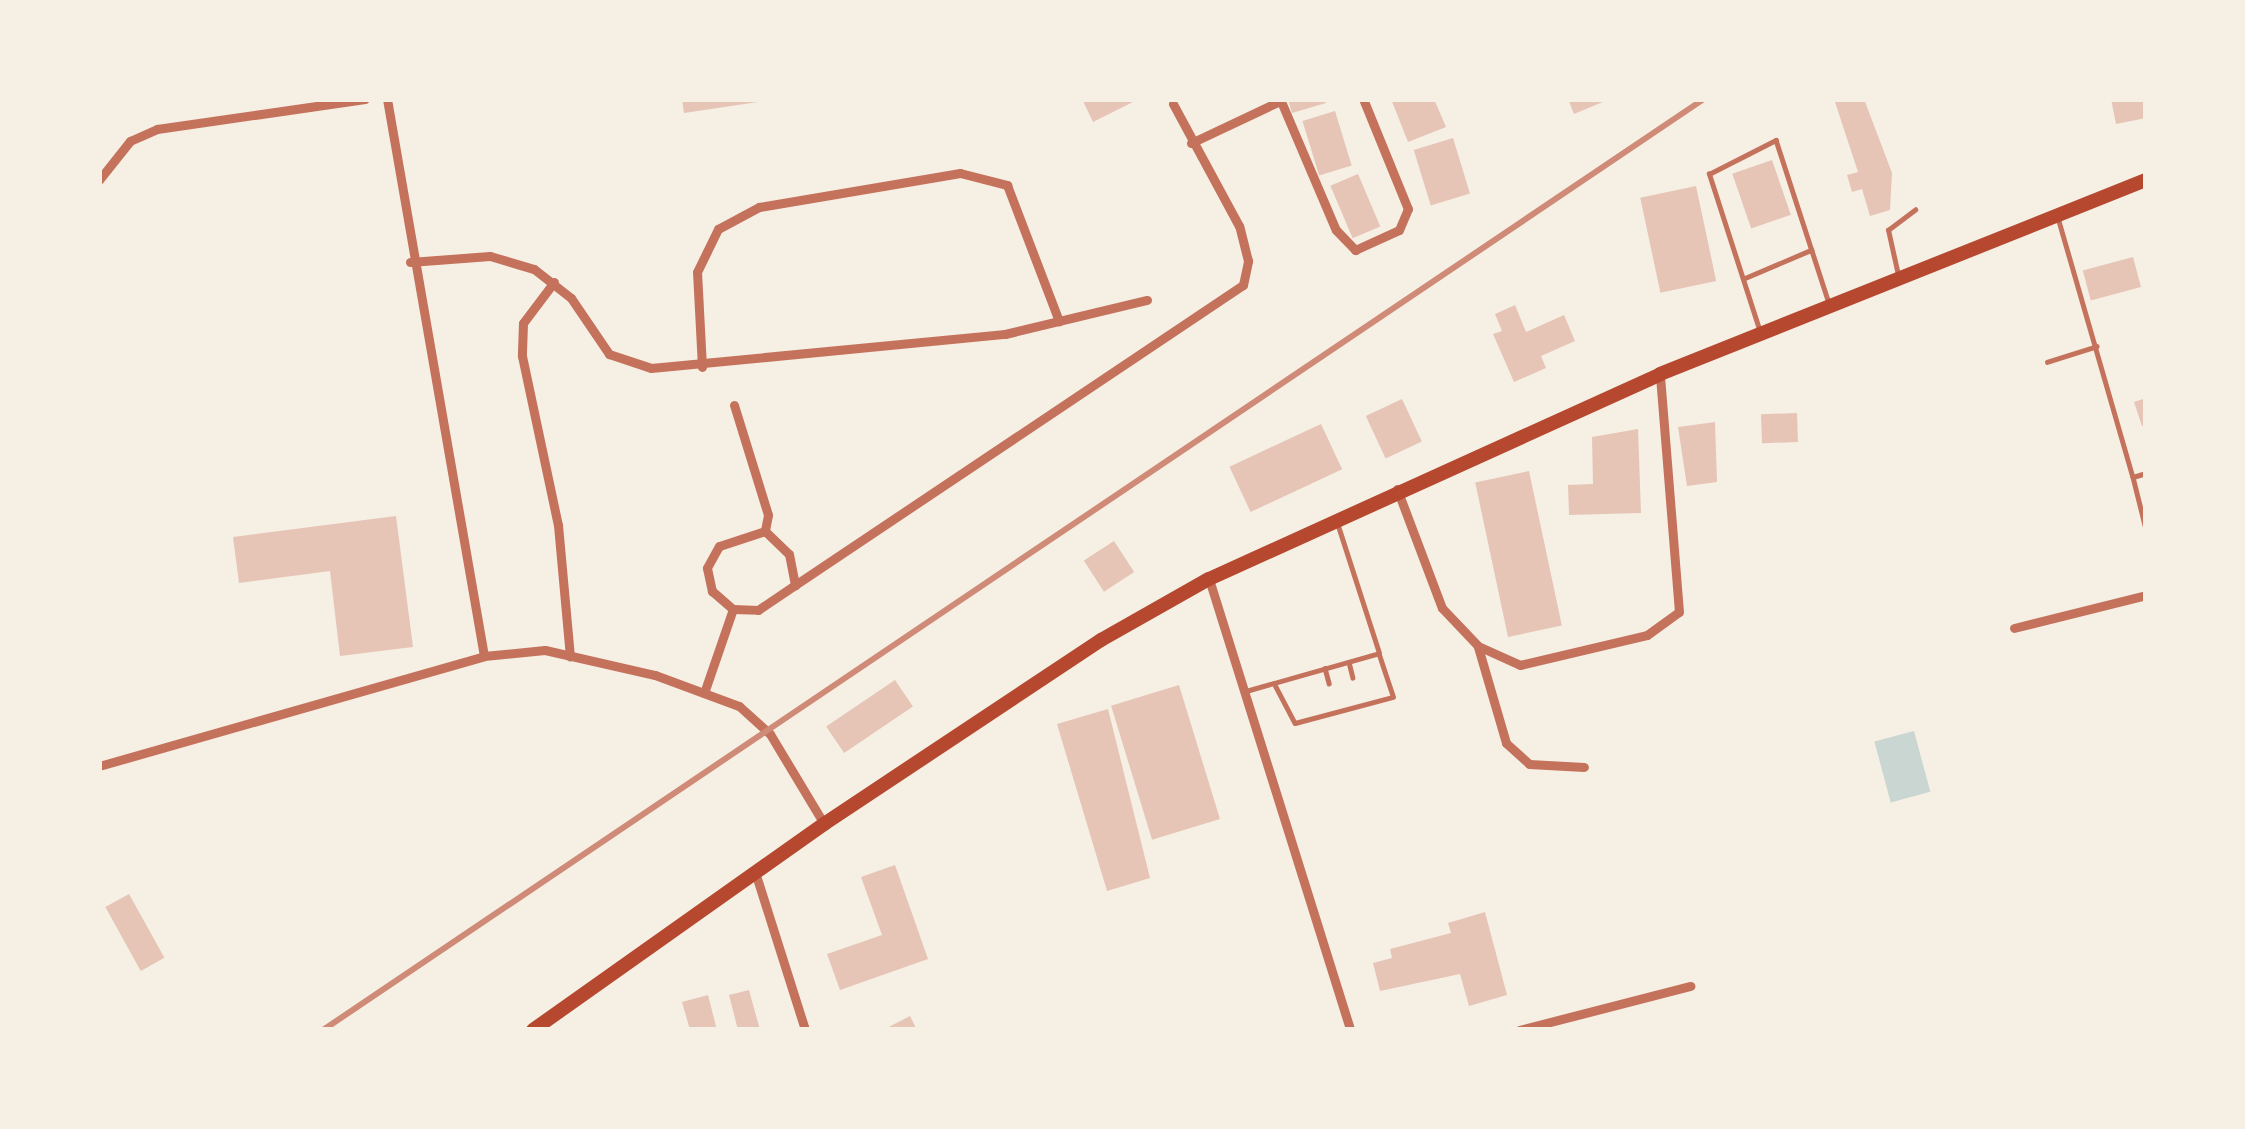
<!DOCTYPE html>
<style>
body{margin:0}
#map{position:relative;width:2245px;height:1129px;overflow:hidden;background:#f6efe4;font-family:Cabin,sans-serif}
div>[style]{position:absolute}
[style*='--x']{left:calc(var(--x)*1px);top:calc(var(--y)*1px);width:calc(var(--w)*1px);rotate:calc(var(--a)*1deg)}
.water>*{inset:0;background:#c9d6d2;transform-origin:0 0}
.building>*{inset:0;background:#e6c5b7;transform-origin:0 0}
.service>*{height:4.5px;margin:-2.25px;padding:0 2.25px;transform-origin:2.25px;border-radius:2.25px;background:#c5725c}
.minor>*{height:9px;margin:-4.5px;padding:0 4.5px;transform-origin:4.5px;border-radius:4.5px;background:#c5725c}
.primary>*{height:14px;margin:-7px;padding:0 7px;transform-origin:7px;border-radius:7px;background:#b5482f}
.rail>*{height:6px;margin:-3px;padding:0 3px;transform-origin:3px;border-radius:3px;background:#cf8b77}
span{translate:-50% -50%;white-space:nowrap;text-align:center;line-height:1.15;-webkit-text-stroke:10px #f6efe4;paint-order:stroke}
.frame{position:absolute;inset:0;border:102px solid #f6efe4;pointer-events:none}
</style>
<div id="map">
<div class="water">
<div style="left:1914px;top:731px;width:63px;height:41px;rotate:75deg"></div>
</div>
<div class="building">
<div style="clip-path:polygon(682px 99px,758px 99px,758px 102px,684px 113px)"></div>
<div style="clip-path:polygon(1082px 99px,1131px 99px,1133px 102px,1093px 122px)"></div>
<div style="clip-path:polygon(1288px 99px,1325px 99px,1326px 103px,1292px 113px)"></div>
<div style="clip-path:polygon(1391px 99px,1434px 99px,1446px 127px,1408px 142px)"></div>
<div style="clip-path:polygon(1568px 99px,1610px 99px,1574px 114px)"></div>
<div style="clip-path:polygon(1834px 99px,1864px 99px,1892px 173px,1890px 210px,1870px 216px,1862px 189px,1852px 192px,1847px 175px,1858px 172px)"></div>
<div style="clip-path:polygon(2111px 99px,2146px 99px,2146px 118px,2116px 124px)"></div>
<div style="left:1335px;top:111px;width:57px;height:34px;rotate:73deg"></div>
<div style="left:1453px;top:138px;width:58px;height:41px;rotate:73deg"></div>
<div style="left:1772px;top:160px;width:58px;height:42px;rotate:71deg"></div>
<div style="left:1358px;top:174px;width:57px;height:30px;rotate:67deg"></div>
<div style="left:1696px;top:186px;width:97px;height:57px;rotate:78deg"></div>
<div style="left:2133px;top:257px;width:31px;height:52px;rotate:75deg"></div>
<div style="clip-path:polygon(1515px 305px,1526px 332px,1564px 315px,1575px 341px,1541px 356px,1546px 368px,1514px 382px,1493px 334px,1502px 331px,1495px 314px)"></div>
<div style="clip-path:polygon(2146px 398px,2146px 425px,2142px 426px,2134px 402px)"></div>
<div style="left:1402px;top:399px;width:47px;height:40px;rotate:65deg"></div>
<div style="left:1797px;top:413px;width:29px;height:36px;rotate:88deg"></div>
<div style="clip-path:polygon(1715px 422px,1717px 482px,1687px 486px,1678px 427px)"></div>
<div style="left:1321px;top:424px;width:50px;height:101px;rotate:65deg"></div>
<div style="clip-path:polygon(1638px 429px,1641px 513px,1569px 515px,1568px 485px,1593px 484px,1592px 437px)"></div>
<div style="left:1529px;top:471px;width:158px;height:55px;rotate:78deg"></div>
<div style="clip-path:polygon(396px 516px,413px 647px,340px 656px,330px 571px,239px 583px,233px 537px)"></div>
<div style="left:1114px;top:541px;width:37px;height:36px;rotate:57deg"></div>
<div style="left:895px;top:680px;width:32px;height:83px;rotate:56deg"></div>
<div style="left:1179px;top:685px;width:140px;height:71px;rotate:73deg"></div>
<div style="clip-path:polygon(1108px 709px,1150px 878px,1107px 891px,1057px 724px)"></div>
<div style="clip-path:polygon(895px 865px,928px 959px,840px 990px,827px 954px,882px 935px,861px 877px)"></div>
<div style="left:129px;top:894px;width:73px;height:27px;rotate:61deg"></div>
<div style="clip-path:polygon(1485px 912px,1507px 995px,1469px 1006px,1460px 974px,1380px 991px,1373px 963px,1392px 958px,1390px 949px,1451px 933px,1448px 923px)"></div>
<div style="clip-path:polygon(749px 990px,760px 1030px,738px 1030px,729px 995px)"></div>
<div style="clip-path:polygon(708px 995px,717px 1030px,690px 1030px,682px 1002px)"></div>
<div style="clip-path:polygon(910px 1016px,917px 1030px,883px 1030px)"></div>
</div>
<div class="service">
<div style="--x:2059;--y:221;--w:266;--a:73.9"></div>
<div style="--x:2133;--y:477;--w:14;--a:-17"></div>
<div style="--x:1898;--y:275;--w:46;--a:-102.5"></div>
<div style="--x:1888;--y:230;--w:34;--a:-37"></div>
<div style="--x:1745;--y:278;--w:72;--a:-23"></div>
<div style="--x:1759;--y:329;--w:163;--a:-107.9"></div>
<div style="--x:1709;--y:174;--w:75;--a:-26.9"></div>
<div style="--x:1776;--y:140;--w:171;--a:72"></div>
<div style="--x:2047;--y:362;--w:52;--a:-17.7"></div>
<div style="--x:2133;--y:477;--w:54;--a:76"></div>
<div style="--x:1349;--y:662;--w:16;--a:76"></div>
<div style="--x:1325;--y:668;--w:16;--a:75"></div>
<div style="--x:1274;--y:683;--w:45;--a:62.3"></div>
<div style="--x:1295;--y:723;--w:101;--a:-14.9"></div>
<div style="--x:1393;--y:697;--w:44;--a:-108.4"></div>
<div style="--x:1246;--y:691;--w:138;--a:-15.9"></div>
<div style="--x:1379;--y:653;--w:133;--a:-107.9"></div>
</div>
<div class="minor">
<div style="--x:387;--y:99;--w:565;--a:80.12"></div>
<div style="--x:1280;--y:99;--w:142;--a:66.9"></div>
<div style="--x:1336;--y:230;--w:28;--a:46"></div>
<div style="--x:1355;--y:250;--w:48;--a:-24.4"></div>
<div style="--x:1399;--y:230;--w:23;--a:-67"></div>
<div style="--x:1408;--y:209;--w:119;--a:-112.2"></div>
<div style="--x:1191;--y:143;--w:98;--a:-25.3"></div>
<div style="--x:99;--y:180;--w:50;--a:-51.5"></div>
<div style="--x:130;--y:141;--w:30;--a:-24"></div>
<div style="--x:157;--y:129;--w:210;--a:-8.2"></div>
<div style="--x:410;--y:262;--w:80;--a:-4.3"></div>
<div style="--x:490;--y:256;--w:46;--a:16.5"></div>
<div style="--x:534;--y:269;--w:47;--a:38.1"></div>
<div style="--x:571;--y:298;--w:68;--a:55.8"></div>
<div style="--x:609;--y:354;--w:44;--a:18.4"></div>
<div style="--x:651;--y:368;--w:356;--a:-5.5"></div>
<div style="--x:1005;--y:334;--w:146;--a:-13.5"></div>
<div style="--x:554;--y:282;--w:51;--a:127.1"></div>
<div style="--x:523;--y:323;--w:33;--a:92"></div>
<div style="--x:522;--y:356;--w:173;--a:78"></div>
<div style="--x:558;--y:525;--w:132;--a:84.8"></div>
<div style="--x:702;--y:367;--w:95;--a:-93"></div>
<div style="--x:697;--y:272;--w:48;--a:-64"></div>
<div style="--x:718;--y:229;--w:47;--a:-28.2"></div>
<div style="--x:759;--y:207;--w:204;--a:-9.6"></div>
<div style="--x:960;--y:173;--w:49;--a:14.3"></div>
<div style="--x:1007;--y:185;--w:146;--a:69.1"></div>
<div style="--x:734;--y:405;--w:115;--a:72.8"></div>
<div style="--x:768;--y:515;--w:16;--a:101"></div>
<div style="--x:765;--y:531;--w:33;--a:44"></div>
<div style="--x:789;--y:554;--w:32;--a:79"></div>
<div style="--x:795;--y:585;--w:539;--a:-33.81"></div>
<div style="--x:1243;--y:285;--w:25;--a:-78"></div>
<div style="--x:1248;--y:261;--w:36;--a:-104"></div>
<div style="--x:1239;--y:226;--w:139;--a:-118.4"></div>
<div style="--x:1397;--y:489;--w:127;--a:69.3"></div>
<div style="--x:1442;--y:608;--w:52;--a:46.5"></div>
<div style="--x:1478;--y:646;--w:46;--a:24.3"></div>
<div style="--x:1520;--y:665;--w:130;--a:-13.3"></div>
<div style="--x:1647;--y:635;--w:39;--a:-36"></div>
<div style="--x:1679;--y:612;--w:239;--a:-94.6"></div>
<div style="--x:765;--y:531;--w:48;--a:161.9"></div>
<div style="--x:719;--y:546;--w:25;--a:119"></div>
<div style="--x:707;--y:568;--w:24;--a:78"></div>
<div style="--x:712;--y:591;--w:28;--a:41"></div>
<div style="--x:733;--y:609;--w:25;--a:2"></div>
<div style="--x:758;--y:610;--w:45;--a:-34"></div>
<div style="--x:1209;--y:579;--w:473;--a:72.6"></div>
<div style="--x:2014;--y:628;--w:136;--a:-14"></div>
<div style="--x:1478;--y:647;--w:100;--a:73.7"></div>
<div style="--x:1506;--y:743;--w:31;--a:42"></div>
<div style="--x:1529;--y:764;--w:55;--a:3.1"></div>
<div style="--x:704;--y:693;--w:89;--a:-71"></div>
<div style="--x:99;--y:766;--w:400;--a:-15.9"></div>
<div style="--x:484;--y:656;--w:61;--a:-5.6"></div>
<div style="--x:545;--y:650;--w:113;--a:12.8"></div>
<div style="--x:655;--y:675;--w:90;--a:20.3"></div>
<div style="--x:739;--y:706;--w:42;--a:42.1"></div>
<div style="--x:770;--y:734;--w:105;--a:59"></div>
<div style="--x:755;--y:872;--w:166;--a:72.4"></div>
<div style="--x:1519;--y:1030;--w:177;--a:-14.4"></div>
</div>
<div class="primary">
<div style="--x:533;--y:1030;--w:357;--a:-35.3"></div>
<div style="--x:824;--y:824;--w:333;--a:-33.6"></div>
<div style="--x:1101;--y:640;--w:124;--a:-29.5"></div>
<div style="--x:1209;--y:579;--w:495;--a:-24.4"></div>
<div style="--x:1660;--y:374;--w:523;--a:-21.76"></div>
</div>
<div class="rail">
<div style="--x:323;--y:1030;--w:1666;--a:-33.99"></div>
</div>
<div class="frame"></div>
</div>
